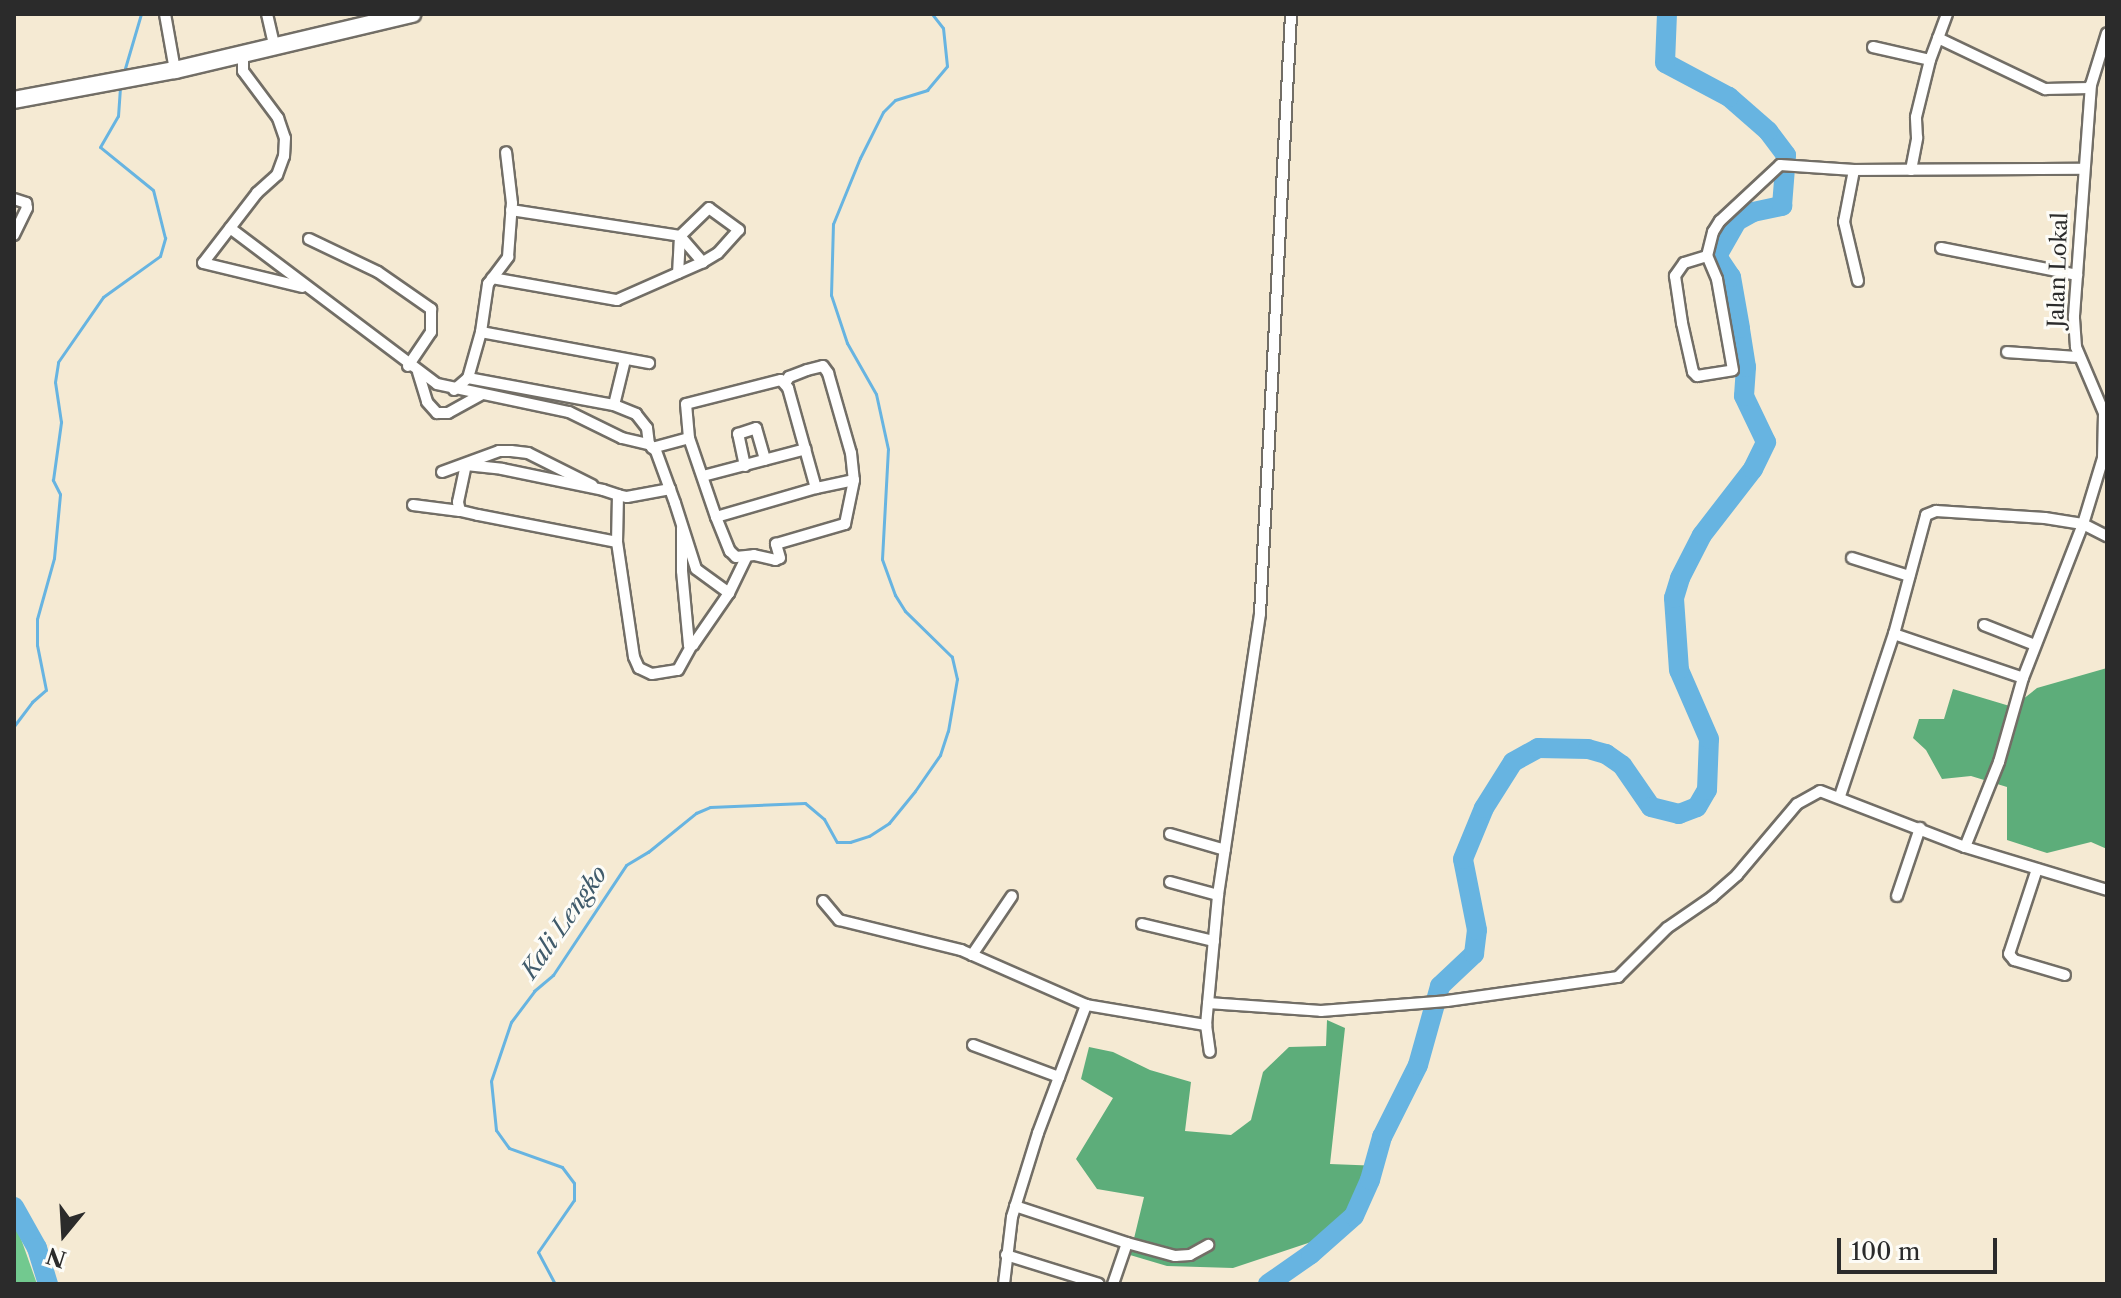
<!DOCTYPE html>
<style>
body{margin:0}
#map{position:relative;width:2121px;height:1298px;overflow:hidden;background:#f5ead3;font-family:"Libre Caslon Text",serif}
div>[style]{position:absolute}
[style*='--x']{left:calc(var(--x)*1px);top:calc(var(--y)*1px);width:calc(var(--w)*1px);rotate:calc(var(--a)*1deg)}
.green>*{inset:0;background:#72c98f}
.forest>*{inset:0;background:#5dad7a}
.stream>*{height:3px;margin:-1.5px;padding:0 1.5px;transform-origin:1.5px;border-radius:1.5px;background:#67b4e1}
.river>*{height:20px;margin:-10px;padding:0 10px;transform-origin:10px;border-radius:10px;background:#67b4e1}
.roads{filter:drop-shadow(2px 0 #726e66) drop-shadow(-2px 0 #726e66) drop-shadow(0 2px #726e66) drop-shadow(0 -2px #726e66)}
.minor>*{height:10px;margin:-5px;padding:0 5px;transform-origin:5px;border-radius:5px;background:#fff}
.primary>*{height:16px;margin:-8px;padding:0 8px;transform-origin:8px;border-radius:8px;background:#fff}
span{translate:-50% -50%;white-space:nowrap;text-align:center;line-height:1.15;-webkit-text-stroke:6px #fdfcf7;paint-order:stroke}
.street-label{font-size:22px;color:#2b2b2b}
.water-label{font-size:24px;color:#405b6b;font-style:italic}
.frame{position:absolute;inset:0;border:16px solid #2b2b2b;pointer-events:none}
.north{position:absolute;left:24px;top:1194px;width:80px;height:80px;-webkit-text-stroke:6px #fdfcf7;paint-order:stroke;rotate:198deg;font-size:22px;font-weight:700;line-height:32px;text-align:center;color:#2b2b2b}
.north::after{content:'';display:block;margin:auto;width:28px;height:36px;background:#2b2b2b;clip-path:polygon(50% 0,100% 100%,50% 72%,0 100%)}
.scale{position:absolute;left:1837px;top:1238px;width:160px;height:36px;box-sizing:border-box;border:4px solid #2b2b2b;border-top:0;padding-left:10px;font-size:24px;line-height:28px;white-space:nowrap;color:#2b2b2b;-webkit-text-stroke:6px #fdfcf7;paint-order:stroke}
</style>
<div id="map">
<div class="green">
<div style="clip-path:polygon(14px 1223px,20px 1236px,37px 1284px,14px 1284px)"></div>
</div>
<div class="forest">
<div style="clip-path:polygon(2107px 668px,2107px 849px,2091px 842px,2047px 853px,2007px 840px,2007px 787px,1971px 776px,1942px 779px,1926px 750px,1913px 738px,1919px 719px,1944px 719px,1953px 689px,2013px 707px,2037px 688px)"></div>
<div style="clip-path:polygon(1327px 1020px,1345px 1028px,1330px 1164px,1381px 1166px,1350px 1229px,1233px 1268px,1167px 1266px,1130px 1255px,1144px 1197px,1097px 1189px,1076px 1159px,1113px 1098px,1081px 1079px,1089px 1047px,1113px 1052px,1150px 1070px,1191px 1082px,1185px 1131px,1231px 1135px,1251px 1120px,1263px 1072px,1289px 1047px,1326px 1046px)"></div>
</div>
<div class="stream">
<div style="--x:123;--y:75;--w:64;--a:-73.6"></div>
<div style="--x:14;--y:726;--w:30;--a:-53"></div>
<div style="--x:32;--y:702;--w:18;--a:-41"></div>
<div style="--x:46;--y:690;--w:46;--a:-101.3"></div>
<div style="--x:37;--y:645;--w:26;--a:-90"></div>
<div style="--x:37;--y:619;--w:63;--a:-74.4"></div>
<div style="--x:54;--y:558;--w:64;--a:-84.6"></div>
<div style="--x:60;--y:494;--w:16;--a:-117"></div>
<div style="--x:53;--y:480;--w:59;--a:-82.1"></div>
<div style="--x:61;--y:422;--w:40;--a:-98.5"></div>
<div style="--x:55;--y:382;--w:20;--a:-81"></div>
<div style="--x:58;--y:362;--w:79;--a:-55.3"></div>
<div style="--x:103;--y:297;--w:70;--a:-35.7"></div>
<div style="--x:160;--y:256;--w:19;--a:-74"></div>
<div style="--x:165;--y:238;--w:49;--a:-104"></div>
<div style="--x:153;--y:190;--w:68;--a:-140.9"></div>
<div style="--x:100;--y:147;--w:36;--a:-60"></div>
<div style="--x:118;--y:116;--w:30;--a:-86"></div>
<div style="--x:555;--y:1284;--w:36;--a:-118"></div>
<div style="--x:538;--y:1252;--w:63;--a:-55.3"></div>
<div style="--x:574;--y:1200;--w:17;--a:-90"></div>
<div style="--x:574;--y:1183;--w:20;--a:-127"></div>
<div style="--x:562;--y:1167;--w:56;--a:-160.3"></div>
<div style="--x:509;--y:1148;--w:22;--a:-126"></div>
<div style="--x:496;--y:1130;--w:49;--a:-95.8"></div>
<div style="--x:491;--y:1081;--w:62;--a:-71.3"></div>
<div style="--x:511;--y:1022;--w:39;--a:-53"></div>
<div style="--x:534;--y:991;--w:25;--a:-40"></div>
<div style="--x:553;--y:975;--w:132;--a:-56.4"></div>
<div style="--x:626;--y:865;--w:26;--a:-31"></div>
<div style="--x:648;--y:852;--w:62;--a:-39.1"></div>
<div style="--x:696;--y:813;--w:15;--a:-23"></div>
<div style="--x:710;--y:807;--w:95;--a:-2.4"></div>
<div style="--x:805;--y:803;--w:25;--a:40"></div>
<div style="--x:824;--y:819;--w:26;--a:61"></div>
<div style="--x:837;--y:842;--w:13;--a:0"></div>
<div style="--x:850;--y:842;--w:20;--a:-18"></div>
<div style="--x:869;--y:836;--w:24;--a:-33"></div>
<div style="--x:889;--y:823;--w:41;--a:-50.9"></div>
<div style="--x:915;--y:791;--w:44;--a:-55.2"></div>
<div style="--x:940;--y:755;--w:25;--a:-72"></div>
<div style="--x:948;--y:731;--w:53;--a:-80.2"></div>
<div style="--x:957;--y:679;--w:23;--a:-103"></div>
<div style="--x:952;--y:657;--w:66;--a:-135.6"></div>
<div style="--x:905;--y:611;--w:19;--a:-122"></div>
<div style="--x:895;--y:595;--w:38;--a:-110"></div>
<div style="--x:882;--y:559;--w:110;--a:-86.9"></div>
<div style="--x:888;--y:449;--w:56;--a:-102.3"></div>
<div style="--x:876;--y:394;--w:59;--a:-119.6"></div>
<div style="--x:847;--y:343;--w:51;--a:-108.4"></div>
<div style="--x:831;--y:295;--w:71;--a:-88.4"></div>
<div style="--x:833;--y:224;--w:71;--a:-67.8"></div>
<div style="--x:860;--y:158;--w:51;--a:-63.4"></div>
<div style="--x:883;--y:112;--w:17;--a:-45"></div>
<div style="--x:895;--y:100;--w:34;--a:-17"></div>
<div style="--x:927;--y:90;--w:31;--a:-50"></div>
<div style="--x:947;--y:66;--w:38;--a:-96"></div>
<div style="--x:943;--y:28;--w:18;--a:-128"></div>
</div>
<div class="river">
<div style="--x:14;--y:1207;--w:47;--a:60.7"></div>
<div style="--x:37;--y:1248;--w:38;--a:73"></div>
<div style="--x:1268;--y:1284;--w:52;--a:-34.9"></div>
<div style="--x:1311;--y:1254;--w:57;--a:-41.5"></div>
<div style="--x:1354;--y:1216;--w:39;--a:-66"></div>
<div style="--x:1370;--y:1180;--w:45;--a:-74.4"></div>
<div style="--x:1382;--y:1137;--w:80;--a:-63.4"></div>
<div style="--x:1418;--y:1065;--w:82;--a:-74.4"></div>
<div style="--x:1440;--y:986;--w:47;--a:-43.3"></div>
<div style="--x:1474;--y:954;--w:24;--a:-83"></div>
<div style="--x:1477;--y:930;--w:72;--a:-101.2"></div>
<div style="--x:1463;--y:859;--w:55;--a:-67.6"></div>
<div style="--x:1484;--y:808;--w:54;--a:-57.8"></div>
<div style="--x:1513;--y:762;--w:29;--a:-29"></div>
<div style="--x:1538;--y:748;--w:50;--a:1.1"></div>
<div style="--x:1588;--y:749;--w:19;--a:16"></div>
<div style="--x:1606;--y:754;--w:19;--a:35"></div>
<div style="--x:1622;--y:765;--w:51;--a:55.4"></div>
<div style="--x:1651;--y:807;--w:29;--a:14"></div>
<div style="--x:1679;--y:814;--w:19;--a:-21"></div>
<div style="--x:1697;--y:807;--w:20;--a:-60"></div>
<div style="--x:1707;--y:790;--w:51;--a:-87.8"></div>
<div style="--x:1709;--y:739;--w:75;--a:-113.5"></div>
<div style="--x:1679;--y:670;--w:72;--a:-94"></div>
<div style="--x:1674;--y:598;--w:21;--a:-73"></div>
<div style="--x:1680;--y:578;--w:48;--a:-62.9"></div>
<div style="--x:1702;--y:535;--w:83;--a:-52.3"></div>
<div style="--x:1753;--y:469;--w:30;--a:-64"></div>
<div style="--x:1766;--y:442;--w:51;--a:-115.6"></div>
<div style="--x:1744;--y:396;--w:29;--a:-86"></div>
<div style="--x:1746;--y:367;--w:39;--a:-99"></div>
<div style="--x:1740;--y:328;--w:52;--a:-100"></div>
<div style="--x:1731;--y:277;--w:25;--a:-124"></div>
<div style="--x:1717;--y:256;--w:40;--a:-60.3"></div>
<div style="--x:1737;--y:221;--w:18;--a:-29"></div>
<div style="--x:1753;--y:212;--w:30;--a:-12"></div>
<div style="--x:1782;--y:206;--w:51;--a:-85.5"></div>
<div style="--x:1786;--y:155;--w:30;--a:-127"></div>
<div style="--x:1768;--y:131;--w:52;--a:-138.9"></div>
<div style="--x:1729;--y:97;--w:72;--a:-152"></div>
<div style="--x:1665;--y:63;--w:49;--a:-87.7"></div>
</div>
<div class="roads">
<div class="minor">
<div style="--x:165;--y:14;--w:57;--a:79.9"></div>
<div style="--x:267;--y:14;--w:35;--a:77"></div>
<div style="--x:1938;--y:38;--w:119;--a:25.5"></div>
<div style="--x:2045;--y:89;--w:45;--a:-1.3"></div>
<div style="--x:1873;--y:47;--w:58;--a:12.8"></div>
<div style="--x:1930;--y:60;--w:49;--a:-69.7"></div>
<div style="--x:243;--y:55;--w:16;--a:90"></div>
<div style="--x:243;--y:71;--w:59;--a:53.3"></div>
<div style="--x:278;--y:118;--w:21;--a:71"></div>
<div style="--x:285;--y:138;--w:18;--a:93"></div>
<div style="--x:284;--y:156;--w:20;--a:110"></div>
<div style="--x:277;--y:175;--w:27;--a:138"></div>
<div style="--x:257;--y:193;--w:88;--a:127.6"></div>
<div style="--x:203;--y:263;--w:102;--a:13.6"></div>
<div style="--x:1911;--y:170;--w:33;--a:-79"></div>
<div style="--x:1917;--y:138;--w:21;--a:-93"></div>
<div style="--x:1916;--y:117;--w:59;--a:-76.2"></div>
<div style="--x:14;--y:199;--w:13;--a:18"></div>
<div style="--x:26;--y:203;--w:5;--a:79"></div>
<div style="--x:27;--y:208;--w:30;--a:116"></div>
<div style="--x:511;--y:210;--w:171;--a:8.7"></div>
<div style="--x:680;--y:236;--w:35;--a:49"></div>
<div style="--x:230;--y:228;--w:259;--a:37"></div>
<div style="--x:437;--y:384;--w:135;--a:12"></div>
<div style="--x:569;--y:412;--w:59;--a:26.1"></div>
<div style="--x:622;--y:438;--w:28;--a:13"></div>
<div style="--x:649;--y:444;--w:10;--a:45"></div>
<div style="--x:656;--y:451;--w:55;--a:69.9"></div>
<div style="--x:675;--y:503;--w:69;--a:72.3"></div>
<div style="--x:696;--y:569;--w:41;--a:36"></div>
<div style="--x:729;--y:593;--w:63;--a:124.7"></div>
<div style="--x:693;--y:645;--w:4;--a:180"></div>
<div style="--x:689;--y:645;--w:74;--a:-95.4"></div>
<div style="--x:682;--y:571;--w:43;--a:-90"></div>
<div style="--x:309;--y:239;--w:76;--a:25.6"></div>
<div style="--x:378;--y:272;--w:65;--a:34.9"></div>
<div style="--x:431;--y:309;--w:23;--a:90"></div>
<div style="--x:431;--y:332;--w:41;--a:124.1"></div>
<div style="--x:1941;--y:248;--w:139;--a:11.2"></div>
<div style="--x:1707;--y:256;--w:24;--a:163"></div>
<div style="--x:1684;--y:263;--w:16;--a:125"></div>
<div style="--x:1675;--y:276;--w:48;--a:81.5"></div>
<div style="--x:1682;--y:323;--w:50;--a:77.3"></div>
<div style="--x:1693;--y:372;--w:6;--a:45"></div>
<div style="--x:1697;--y:376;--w:36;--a:-9"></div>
<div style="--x:1733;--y:370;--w:92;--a:-100"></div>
<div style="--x:1717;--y:279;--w:25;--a:-113"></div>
<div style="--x:1707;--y:256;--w:25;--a:-76"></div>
<div style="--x:1713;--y:232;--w:13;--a:-58"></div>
<div style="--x:1720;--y:221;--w:82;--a:-43"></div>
<div style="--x:1780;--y:165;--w:74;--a:3.9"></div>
<div style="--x:492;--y:278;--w:127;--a:10"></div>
<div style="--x:617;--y:300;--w:94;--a:-23.8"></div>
<div style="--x:703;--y:262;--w:17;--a:-31"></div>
<div style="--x:718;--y:253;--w:31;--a:-48"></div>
<div style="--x:739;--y:230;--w:37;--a:-144"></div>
<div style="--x:709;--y:208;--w:40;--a:136"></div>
<div style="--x:680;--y:236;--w:37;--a:93"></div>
<div style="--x:1858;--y:281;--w:61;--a:-103.3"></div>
<div style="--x:1844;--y:222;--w:53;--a:-79.1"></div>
<div style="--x:1854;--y:170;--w:228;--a:-0.3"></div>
<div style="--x:481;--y:332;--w:49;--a:-81.7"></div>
<div style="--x:488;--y:284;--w:34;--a:-53"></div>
<div style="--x:508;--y:257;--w:54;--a:-85.8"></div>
<div style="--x:512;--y:203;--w:51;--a:-96.7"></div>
<div style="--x:2007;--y:352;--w:72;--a:4"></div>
<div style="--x:418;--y:372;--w:31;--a:73"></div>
<div style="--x:427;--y:402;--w:15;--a:48"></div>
<div style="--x:437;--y:413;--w:11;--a:0"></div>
<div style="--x:448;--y:413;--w:38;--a:-29"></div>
<div style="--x:468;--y:378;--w:48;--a:-74.2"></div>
<div style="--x:481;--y:332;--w:171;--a:10.5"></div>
<div style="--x:786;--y:382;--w:6;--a:-59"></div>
<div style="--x:789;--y:377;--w:19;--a:-21"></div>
<div style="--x:807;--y:370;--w:16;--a:-14"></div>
<div style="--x:823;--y:366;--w:9;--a:54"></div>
<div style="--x:828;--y:373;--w:83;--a:74"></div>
<div style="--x:851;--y:453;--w:27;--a:84"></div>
<div style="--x:454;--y:390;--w:18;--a:-41"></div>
<div style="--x:468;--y:378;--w:148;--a:10.5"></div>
<div style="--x:614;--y:405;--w:24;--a:22"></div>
<div style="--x:636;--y:414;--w:18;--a:52"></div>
<div style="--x:647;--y:428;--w:16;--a:83"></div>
<div style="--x:614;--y:405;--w:46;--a:-76.3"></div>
<div style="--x:652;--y:448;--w:38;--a:-15"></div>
<div style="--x:689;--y:438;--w:34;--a:-95"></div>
<div style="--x:686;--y:404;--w:98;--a:-14.2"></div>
<div style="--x:781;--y:380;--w:11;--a:49"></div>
<div style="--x:788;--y:388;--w:104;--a:74.4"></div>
<div style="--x:816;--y:488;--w:104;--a:163.8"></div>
<div style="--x:716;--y:517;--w:83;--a:-108.9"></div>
<div style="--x:745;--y:466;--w:33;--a:-102"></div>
<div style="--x:738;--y:434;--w:19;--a:-18"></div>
<div style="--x:756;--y:428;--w:33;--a:74"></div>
<div style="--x:442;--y:472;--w:61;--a:-20.2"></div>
<div style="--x:499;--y:451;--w:12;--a:0"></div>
<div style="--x:511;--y:451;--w:17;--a:7"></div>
<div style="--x:528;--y:453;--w:72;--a:26.6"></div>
<div style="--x:703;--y:476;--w:106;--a:-14.7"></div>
<div style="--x:618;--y:495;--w:47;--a:91.2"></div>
<div style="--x:617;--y:542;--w:142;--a:-169"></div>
<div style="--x:478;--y:515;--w:18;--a:-167"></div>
<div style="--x:460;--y:511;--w:9;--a:-103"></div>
<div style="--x:458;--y:502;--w:38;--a:-78"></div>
<div style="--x:466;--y:465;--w:36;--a:6"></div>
<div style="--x:502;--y:469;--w:103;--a:11.7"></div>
<div style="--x:603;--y:490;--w:16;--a:18"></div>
<div style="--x:618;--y:495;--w:9;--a:13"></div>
<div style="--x:627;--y:497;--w:44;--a:-10.5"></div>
<div style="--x:413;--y:505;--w:47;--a:7.3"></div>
<div style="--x:716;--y:517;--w:37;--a:68"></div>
<div style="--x:730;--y:551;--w:8;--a:45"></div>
<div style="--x:736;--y:557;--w:18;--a:-6"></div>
<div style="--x:754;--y:555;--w:22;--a:13"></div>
<div style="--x:775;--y:560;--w:5;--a:-22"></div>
<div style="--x:780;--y:558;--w:15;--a:-106"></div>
<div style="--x:776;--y:544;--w:72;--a:-16.2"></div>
<div style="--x:845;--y:524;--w:45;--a:-78.4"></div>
<div style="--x:854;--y:480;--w:39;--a:168"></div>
<div style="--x:617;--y:542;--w:116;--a:81.6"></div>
<div style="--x:634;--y:657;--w:12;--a:66"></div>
<div style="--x:639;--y:668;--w:14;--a:25"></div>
<div style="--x:652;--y:674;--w:26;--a:-9"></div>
<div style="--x:678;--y:670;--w:29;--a:-61"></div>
<div style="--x:1852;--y:558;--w:60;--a:17.5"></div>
<div style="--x:729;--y:593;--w:41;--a:-64.1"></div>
<div style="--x:1984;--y:625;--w:55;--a:21.4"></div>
<div style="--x:1894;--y:634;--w:136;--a:18.8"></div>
<div style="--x:1840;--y:796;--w:171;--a:-71.6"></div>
<div style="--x:1894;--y:634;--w:123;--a:-74.9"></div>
<div style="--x:1926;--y:515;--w:11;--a:-22"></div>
<div style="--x:1936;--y:511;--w:109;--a:3.7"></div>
<div style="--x:2045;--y:518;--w:38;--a:9"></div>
<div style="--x:2083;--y:524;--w:27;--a:27"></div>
<div style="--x:1170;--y:834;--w:57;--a:16.2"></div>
<div style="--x:1965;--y:847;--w:92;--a:-68.2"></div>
<div style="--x:1999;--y:762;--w:87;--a:-74.1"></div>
<div style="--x:2023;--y:678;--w:165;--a:-68.7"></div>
<div style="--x:2083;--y:524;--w:69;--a:-73.1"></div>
<div style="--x:2103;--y:458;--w:45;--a:-88.7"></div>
<div style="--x:2104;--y:413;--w:72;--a:-113"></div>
<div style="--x:2076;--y:347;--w:31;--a:-94"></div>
<div style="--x:2074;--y:316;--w:232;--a:-85.8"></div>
<div style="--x:2091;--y:85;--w:54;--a:-72.9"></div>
<div style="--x:2037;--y:869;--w:89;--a:108.2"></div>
<div style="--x:2009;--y:954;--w:8;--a:50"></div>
<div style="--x:2014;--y:960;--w:53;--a:16.4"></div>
<div style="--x:1170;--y:882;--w:50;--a:15.2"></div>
<div style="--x:1897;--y:896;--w:72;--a:-71.3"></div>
<div style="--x:823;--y:901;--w:25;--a:50"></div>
<div style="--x:839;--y:920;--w:126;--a:13.8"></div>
<div style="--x:961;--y:950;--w:137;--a:23.7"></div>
<div style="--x:1142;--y:924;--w:74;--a:13.3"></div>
<div style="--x:972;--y:955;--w:71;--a:-55.9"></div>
<div style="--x:1208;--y:1003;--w:113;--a:4"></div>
<div style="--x:1321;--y:1011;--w:126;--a:-4.5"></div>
<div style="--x:1447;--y:1001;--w:173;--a:-8"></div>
<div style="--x:1618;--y:977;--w:69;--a:-45"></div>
<div style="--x:1667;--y:928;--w:55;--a:-34.6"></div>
<div style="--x:1712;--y:897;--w:33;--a:-41"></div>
<div style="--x:1737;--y:875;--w:93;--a:-49.8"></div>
<div style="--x:1797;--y:804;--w:26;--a:-29"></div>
<div style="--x:1820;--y:791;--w:155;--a:21.1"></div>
<div style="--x:1965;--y:847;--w:148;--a:16.8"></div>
<div style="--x:1206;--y:1025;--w:27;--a:82"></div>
<div style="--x:973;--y:1045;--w:92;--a:20.4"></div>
<div style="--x:1015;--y:1206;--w:118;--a:18.3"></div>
<div style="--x:1006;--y:1255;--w:97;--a:17.3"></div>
<div style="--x:1004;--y:1284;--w:67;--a:-83.2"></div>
<div style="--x:1012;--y:1217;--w:88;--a:-72.8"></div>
<div style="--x:1038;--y:1133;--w:137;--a:-69.4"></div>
<div style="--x:1086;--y:1005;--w:122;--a:9.5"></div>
<div style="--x:1206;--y:1025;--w:131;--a:-84.7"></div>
<div style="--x:1218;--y:895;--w:284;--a:-81.5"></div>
<div style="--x:1260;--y:614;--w:601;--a:-87.04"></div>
<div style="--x:1113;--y:1284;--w:43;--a:-71.1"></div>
<div style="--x:1127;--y:1243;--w:50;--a:15.2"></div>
<div style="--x:1175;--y:1256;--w:15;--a:-4"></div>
<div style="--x:1190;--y:1255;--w:21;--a:-29"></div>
</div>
<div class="primary">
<div style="--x:14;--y:100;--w:164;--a:-10.6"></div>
<div style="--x:175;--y:70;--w:244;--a:-13.3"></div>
</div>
</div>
<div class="street-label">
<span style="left:2058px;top:270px;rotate:-88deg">Jalan Lokal</span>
</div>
<div class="water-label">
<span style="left:564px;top:922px;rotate:-55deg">Kali Lengko</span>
</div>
<div class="frame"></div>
<div class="north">N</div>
<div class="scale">100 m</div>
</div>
